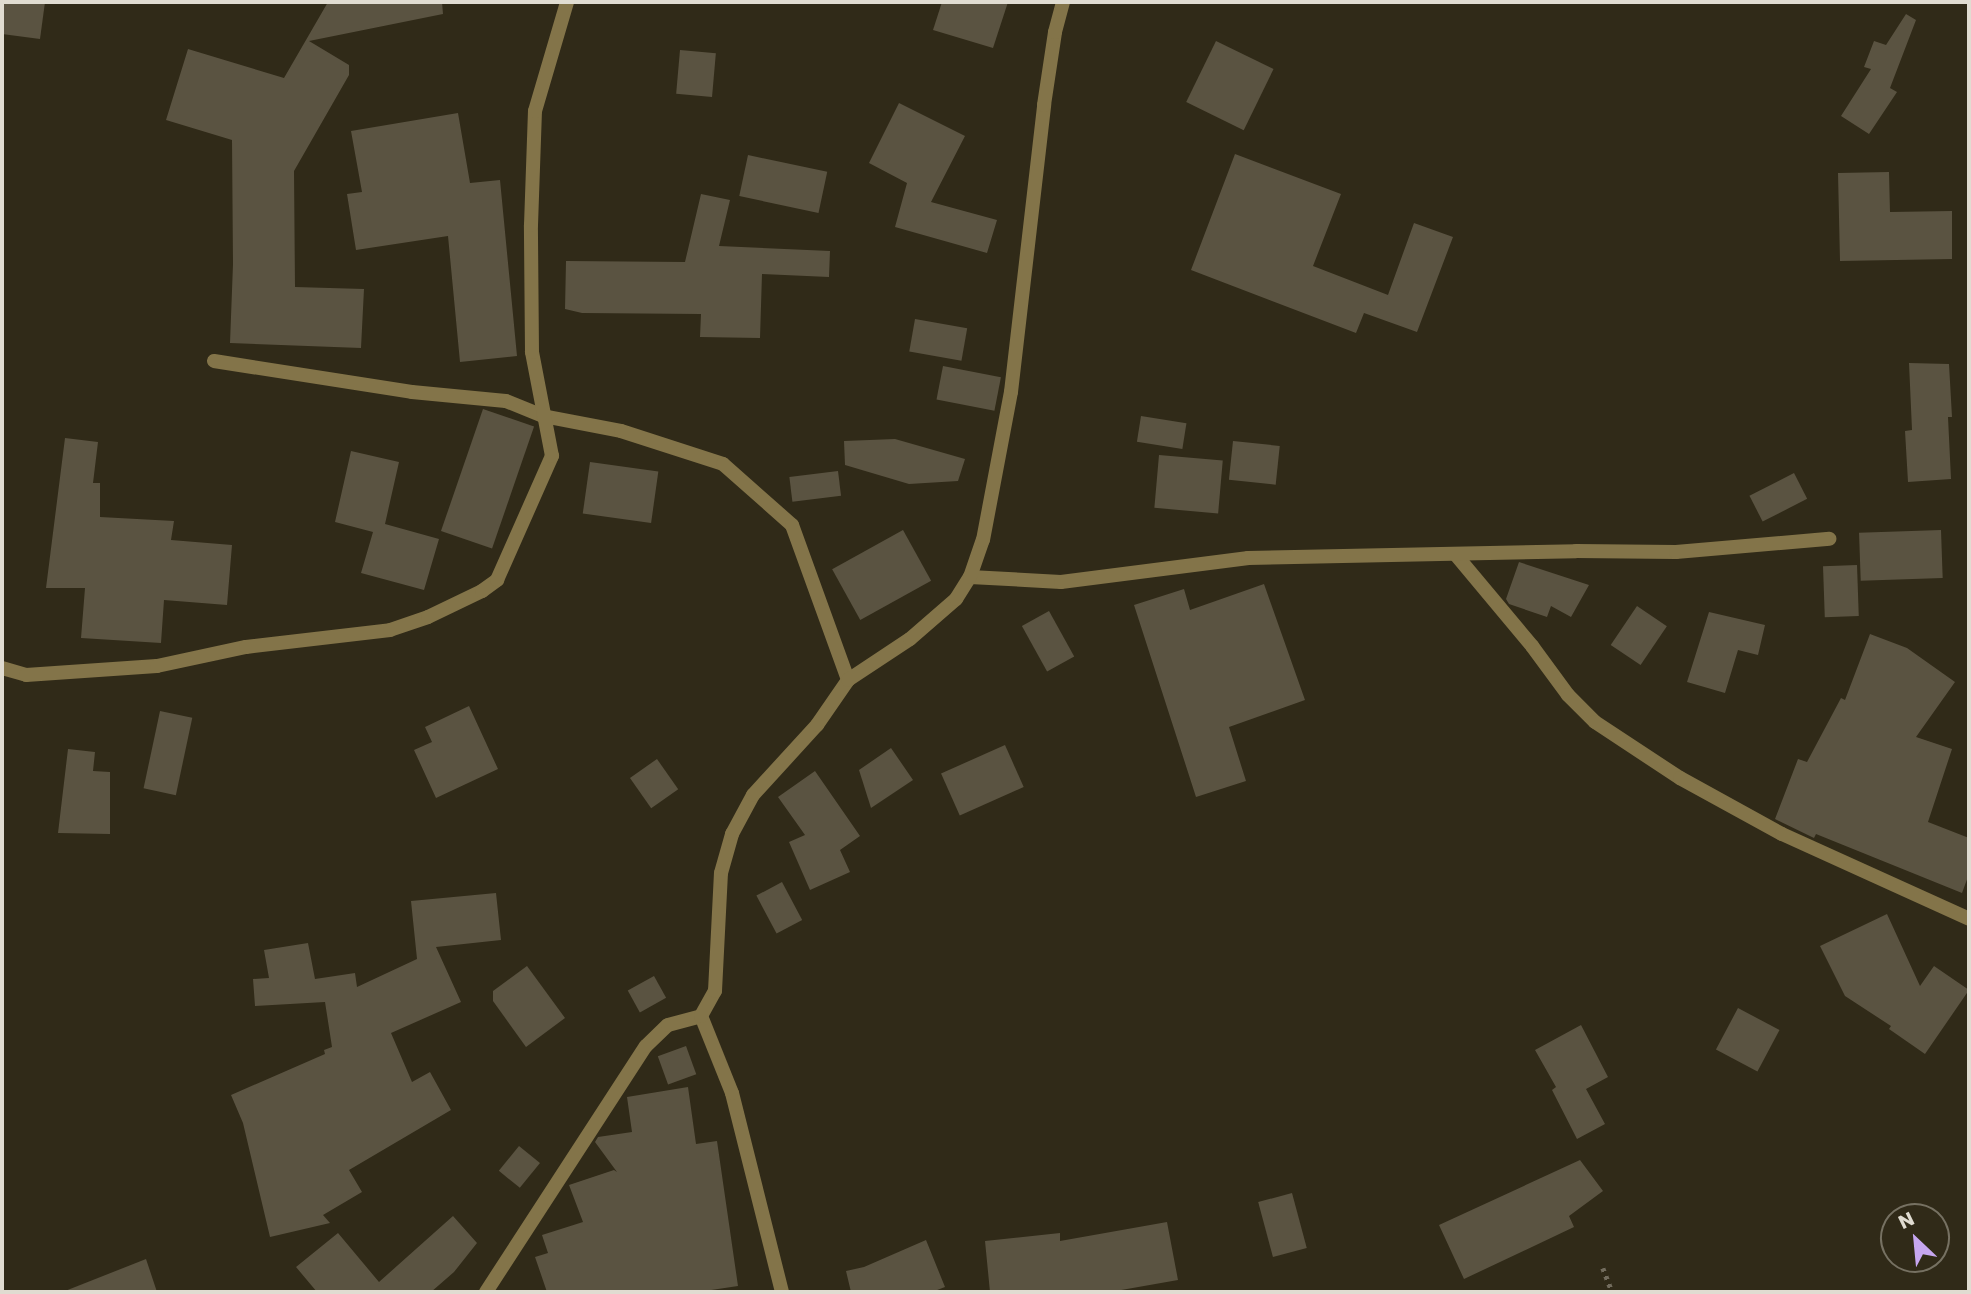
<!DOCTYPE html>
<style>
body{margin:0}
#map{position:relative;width:1971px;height:1294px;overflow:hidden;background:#302a18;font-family:Poppins,sans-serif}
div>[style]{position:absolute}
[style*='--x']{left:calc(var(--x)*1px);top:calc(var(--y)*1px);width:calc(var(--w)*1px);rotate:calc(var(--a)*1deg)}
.building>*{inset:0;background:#5a5341;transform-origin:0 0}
.path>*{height:4.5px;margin-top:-2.25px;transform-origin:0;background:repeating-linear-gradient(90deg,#726c5d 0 3.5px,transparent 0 8.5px)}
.minor>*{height:14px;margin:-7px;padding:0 7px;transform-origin:7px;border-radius:7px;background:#837449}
span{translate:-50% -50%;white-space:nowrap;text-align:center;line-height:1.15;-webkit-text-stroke:5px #302a18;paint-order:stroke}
.frame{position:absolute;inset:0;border:4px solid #e0dcd1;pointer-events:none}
.north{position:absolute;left:1880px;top:1203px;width:70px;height:70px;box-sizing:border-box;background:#302a18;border:2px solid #767162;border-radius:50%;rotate:334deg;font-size:19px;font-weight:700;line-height:28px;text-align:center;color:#e0dcd1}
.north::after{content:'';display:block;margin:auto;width:24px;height:32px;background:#c6a6f0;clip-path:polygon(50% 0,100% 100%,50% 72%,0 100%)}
</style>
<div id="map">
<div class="building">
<div style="clip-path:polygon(2px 2px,45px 2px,40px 39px,2px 34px)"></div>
<div style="clip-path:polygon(328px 2px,442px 2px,443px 14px,309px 41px,349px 65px,349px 75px,294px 171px,295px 287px,364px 289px,361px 348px,230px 343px,233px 264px,232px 140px,166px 120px,188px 49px,284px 78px)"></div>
<div style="clip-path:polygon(942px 2px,1008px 2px,993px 48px,933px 30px)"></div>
<div style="clip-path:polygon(1906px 14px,1916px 20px,1890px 88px,1897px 92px,1869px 134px,1841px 116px,1871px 69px,1864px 67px,1874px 41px,1886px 45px)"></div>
<div style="left:1216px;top:41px;width:64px;height:68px;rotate:26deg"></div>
<div style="left:680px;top:50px;width:36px;height:44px;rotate:5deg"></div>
<div style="clip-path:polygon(899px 103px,965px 136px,931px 202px,997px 220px,987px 253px,895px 227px,907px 183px,869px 163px)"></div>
<div style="clip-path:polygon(458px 113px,470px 183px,500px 180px,517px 356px,460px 362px,448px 236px,356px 250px,347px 194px,362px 192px,351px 131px)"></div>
<div style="clip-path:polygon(1235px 154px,1341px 194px,1313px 266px,1388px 295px,1414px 223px,1453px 237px,1417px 332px,1364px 313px,1356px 333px,1191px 270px)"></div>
<div style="left:748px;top:155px;width:81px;height:42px;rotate:12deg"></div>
<div style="clip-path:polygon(1889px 172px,1890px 212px,1952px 211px,1952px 259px,1840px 261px,1838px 173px)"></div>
<div style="clip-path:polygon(701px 194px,730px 200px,719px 246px,830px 251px,829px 277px,762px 274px,760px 338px,700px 337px,701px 314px,582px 313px,565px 309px,566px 261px,685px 262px)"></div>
<div style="left:915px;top:319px;width:53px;height:33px;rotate:10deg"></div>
<div style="clip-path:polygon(1909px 363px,1949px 364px,1952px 417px,1948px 417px,1951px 479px,1908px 482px,1905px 431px,1912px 430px)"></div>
<div style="left:943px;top:366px;width:59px;height:34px;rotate:11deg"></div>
<div style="left:483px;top:409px;width:54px;height:129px;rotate:19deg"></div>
<div style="left:1141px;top:416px;width:46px;height:26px;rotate:9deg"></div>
<div style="clip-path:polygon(65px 438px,98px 442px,93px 483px,100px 483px,100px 517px,174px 521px,171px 540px,232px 545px,227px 605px,164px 600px,161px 643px,81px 638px,85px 588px,46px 588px)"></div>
<div style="clip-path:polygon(895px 439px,965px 459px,958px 481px,909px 484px,845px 465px,844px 441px)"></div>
<div style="left:1233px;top:441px;width:47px;height:39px;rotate:6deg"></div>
<div style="clip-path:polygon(351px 451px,399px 462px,385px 524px,439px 539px,424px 590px,361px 573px,373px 532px,335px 522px)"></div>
<div style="left:1159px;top:455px;width:64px;height:53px;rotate:5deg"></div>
<div style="left:590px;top:462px;width:69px;height:52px;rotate:8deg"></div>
<div style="left:838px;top:471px;width:25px;height:49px;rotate:83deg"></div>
<div style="left:1794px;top:473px;width:29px;height:50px;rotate:63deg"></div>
<div style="left:903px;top:530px;width:58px;height:81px;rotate:61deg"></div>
<div style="left:1941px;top:530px;width:48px;height:82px;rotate:88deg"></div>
<div style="clip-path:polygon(1519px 562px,1589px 585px,1571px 617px,1551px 606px,1547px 617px,1509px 604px,1506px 599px)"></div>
<div style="left:1857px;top:565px;width:51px;height:34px;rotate:88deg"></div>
<div style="clip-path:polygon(1264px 584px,1305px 700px,1229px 727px,1246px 781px,1196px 797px,1134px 605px,1184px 589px,1190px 610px)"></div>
<div style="left:1637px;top:606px;width:36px;height:47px;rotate:34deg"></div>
<div style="left:1049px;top:611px;width:52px;height:31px;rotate:61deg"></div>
<div style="clip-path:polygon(1709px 612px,1765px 625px,1758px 655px,1738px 650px,1725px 693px,1687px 682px)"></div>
<div style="clip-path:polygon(1870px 634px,1907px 648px,1955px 682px,1916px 737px,1952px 749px,1928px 822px,1969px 838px,1969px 874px,1962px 893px,1816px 834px,1814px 838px,1775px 819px,1798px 759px,1807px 762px,1841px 698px,1845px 700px)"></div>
<div style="clip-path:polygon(469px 706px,498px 769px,436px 798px,414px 750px,432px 742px,425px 727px)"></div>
<div style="left:160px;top:711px;width:33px;height:79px;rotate:12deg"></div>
<div style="left:1005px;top:745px;width:46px;height:70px;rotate:66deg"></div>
<div style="clip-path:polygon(891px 748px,913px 780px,871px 808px,859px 770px)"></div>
<div style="clip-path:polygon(68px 749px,95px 752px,93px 771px,110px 772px,110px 834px,58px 833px)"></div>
<div style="left:657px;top:759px;width:37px;height:33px;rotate:55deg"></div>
<div style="clip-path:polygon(815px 771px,860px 836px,840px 850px,850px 872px,810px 890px,789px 842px,805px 835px,778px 797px)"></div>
<div style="left:782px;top:882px;width:43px;height:29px;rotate:62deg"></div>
<div style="clip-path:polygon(496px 893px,501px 940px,436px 947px,461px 1002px,391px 1033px,412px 1082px,430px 1072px,451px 1110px,349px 1170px,362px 1192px,323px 1215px,330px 1223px,270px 1237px,243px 1123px,231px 1095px,325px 1054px,324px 1050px,332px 1047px,325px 1002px,255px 1006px,253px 979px,269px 978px,264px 950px,308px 943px,315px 979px,355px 973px,357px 987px,417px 959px,411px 901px)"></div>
<div style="clip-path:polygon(1887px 914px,1920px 986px,1934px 966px,1969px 990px,1925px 1054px,1889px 1029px,1891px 1026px,1845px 996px,1820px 946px)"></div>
<div style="clip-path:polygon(527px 966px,565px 1018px,526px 1047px,493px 1001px,493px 991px)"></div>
<div style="left:654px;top:976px;width:25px;height:30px;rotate:61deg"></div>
<div style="left:1738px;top:1008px;width:47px;height:47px;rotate:28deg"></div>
<div style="clip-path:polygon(1581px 1025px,1608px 1077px,1586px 1089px,1605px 1124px,1577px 1139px,1552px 1090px,1556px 1087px,1535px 1050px)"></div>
<div style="left:686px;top:1046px;width:30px;height:30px;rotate:70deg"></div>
<div style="clip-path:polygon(688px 1087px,696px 1144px,717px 1141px,738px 1286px,698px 1292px,547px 1292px,535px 1257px,548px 1253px,542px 1235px,583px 1222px,569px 1185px,614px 1170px,617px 1172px,595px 1142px,598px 1137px,632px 1132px,627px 1097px)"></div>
<div style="left:519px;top:1146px;width:27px;height:32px;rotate:39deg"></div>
<div style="clip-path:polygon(1580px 1160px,1603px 1191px,1569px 1216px,1574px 1227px,1464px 1279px,1439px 1225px)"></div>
<div style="left:1292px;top:1193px;width:57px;height:35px;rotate:75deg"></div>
<div style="clip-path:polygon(453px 1216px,477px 1243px,454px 1272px,431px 1292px,317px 1292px,296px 1267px,338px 1233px,379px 1282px)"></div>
<div style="clip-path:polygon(1167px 1222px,1178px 1280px,1110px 1292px,990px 1292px,985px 1241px,1060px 1233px,1060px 1241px)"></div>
<div style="clip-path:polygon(926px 1240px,945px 1287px,932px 1292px,851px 1292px,846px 1271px,864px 1267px)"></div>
<div style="clip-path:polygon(146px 1259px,157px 1292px,65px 1292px,65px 1291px)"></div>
</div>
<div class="path">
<div style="--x:1603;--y:1268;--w:26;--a:69"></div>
</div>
<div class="minor">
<div style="--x:214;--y:361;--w:200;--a:8.9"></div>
<div style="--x:412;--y:392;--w:94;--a:5.5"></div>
<div style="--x:506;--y:401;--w:40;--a:22"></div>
<div style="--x:543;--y:416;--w:79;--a:10.9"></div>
<div style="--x:621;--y:431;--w:107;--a:17.9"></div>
<div style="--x:723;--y:464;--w:92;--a:41.5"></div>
<div style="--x:792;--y:525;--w:165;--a:70.1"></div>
<div style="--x:1456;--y:555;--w:119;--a:50.1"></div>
<div style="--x:1532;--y:646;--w:61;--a:53.7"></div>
<div style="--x:1568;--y:695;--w:38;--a:45"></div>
<div style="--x:1595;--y:722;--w:102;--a:33.4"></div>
<div style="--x:1680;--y:778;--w:116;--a:28.8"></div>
<div style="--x:1782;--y:834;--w:205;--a:24.4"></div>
<div style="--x:970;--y:577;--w:91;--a:3.1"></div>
<div style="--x:1061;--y:582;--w:189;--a:-7.3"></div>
<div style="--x:1248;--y:558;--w:328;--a:-1.2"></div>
<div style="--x:1576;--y:551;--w:100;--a:0.6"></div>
<div style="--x:1676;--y:552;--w:154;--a:-4.9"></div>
<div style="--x:2;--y:668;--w:25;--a:16"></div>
<div style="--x:26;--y:675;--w:131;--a:-3.9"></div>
<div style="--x:157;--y:666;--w:91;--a:-12.1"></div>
<div style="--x:246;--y:647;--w:145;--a:-6.7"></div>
<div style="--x:390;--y:630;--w:40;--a:-18.9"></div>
<div style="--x:428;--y:617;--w:60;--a:-25.7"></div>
<div style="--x:482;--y:591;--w:19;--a:-36"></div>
<div style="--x:497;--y:580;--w:136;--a:-66.1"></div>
<div style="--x:552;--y:456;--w:106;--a:-100.9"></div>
<div style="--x:532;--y:352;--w:127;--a:-90.5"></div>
<div style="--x:531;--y:225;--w:114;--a:-88"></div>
<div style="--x:535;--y:111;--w:114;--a:-73.6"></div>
<div style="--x:486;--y:1292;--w:293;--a:-57"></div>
<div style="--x:646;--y:1046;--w:30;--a:-44"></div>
<div style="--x:668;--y:1025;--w:34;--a:-15"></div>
<div style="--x:782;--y:1292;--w:205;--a:-104.1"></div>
<div style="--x:732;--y:1093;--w:83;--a:-111.9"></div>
<div style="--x:701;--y:1016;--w:29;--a:-61"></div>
<div style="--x:715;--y:991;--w:118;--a:-87.1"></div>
<div style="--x:721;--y:873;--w:41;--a:-74.2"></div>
<div style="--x:732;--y:834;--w:44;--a:-61.7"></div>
<div style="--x:753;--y:795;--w:95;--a:-47.6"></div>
<div style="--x:817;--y:725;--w:55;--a:-55.4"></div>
<div style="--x:848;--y:680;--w:74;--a:-33.5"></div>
<div style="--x:910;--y:639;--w:61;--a:-41"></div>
<div style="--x:956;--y:599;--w:26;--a:-58"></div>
<div style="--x:970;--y:577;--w:39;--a:-71"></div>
<div style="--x:983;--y:540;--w:151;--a:-79.3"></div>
<div style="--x:1011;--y:392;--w:289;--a:-83.4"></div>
<div style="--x:1044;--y:105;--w:74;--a:-81.4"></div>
<div style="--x:1055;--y:32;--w:31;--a:-75"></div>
</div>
<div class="frame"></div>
<div class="north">N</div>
</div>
